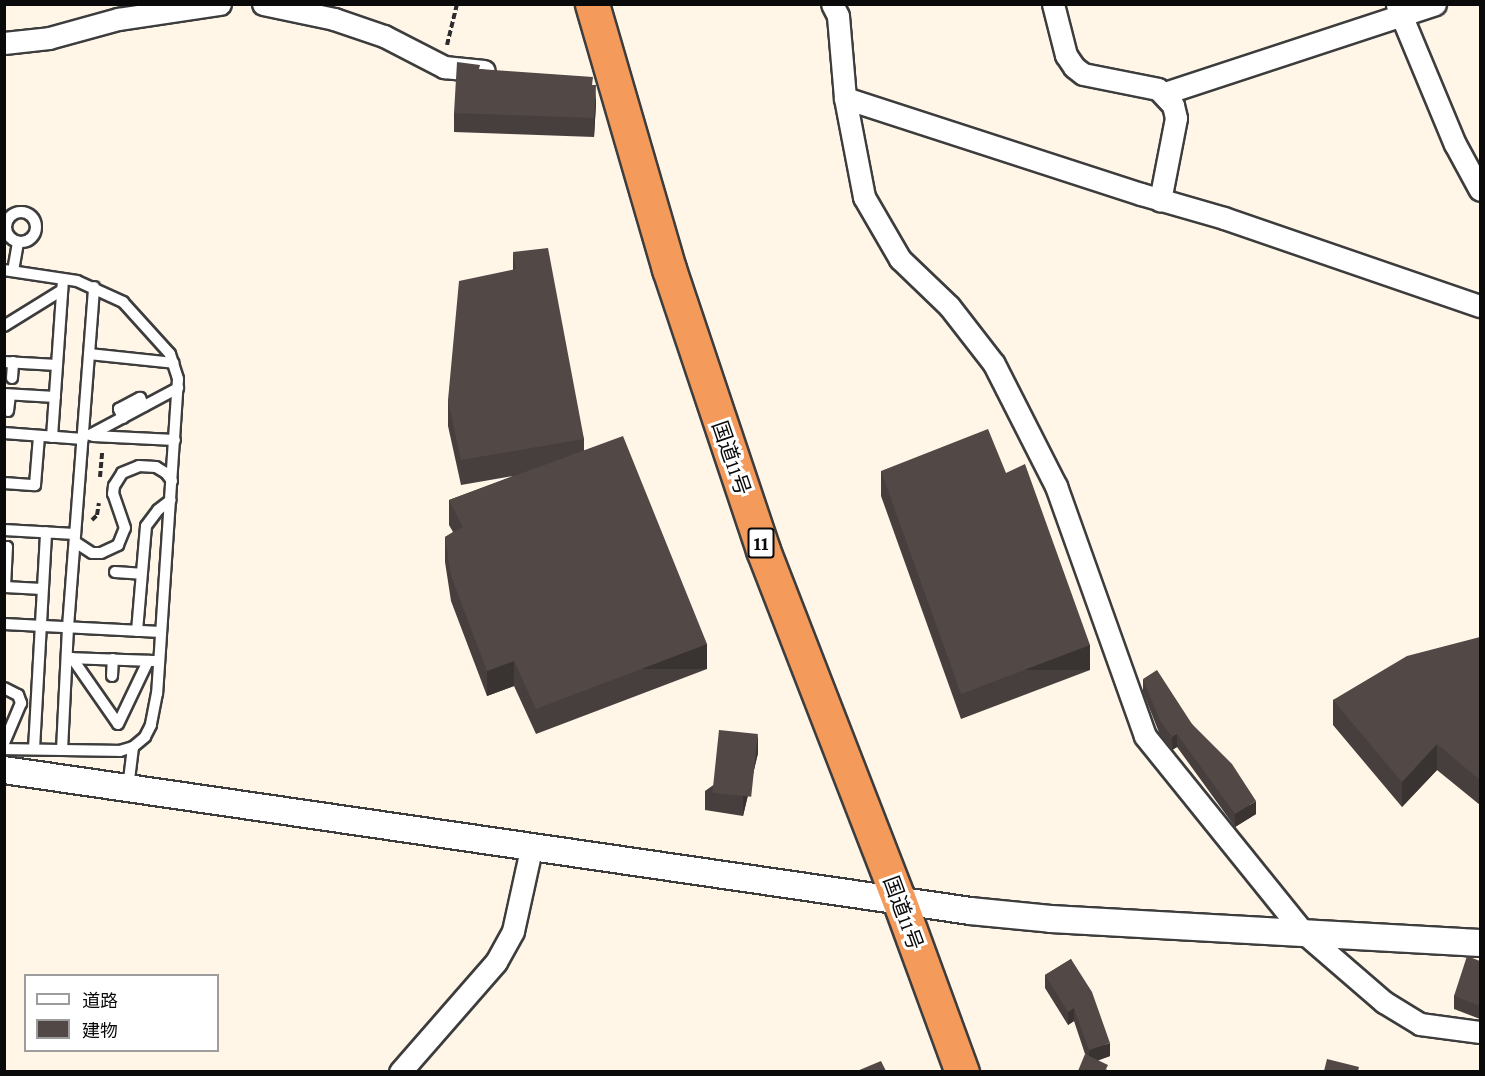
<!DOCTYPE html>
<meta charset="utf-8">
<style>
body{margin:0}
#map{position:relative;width:1485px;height:1076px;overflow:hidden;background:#fff6e8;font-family:"Crimson Pro","Noto Sans JP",serif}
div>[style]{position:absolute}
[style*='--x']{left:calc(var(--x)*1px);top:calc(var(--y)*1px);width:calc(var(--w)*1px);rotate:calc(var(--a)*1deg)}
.path>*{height:4px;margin-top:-2px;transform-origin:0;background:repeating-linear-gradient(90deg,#2c2c2c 0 6px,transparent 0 9px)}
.roads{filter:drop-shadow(2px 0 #3d3d3d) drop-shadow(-2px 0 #3d3d3d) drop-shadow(0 2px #3d3d3d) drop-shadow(0 -2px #3d3d3d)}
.service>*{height:10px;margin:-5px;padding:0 5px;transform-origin:5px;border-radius:5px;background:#fff}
.service>.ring{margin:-5px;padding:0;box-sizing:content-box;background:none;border:10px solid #fff;border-radius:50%}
.minor>*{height:21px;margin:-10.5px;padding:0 10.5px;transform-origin:10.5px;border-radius:10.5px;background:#fff}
.tertiary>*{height:26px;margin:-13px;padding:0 13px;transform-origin:13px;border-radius:13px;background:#fff}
.trunk>*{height:33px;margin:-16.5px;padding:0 16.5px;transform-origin:16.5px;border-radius:16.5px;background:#f49a5a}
.wall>*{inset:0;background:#473f3d}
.shaded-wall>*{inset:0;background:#393332;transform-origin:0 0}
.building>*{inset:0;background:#524947;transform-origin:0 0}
span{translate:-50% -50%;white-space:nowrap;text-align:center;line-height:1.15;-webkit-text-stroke:6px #fff;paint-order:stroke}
.shield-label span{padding:2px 4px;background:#fff;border:2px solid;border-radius:4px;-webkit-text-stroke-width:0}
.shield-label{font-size:20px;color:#0a0a0a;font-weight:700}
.street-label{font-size:21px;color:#0a0a0a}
.frame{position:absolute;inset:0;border:6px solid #0a0a0a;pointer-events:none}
.legend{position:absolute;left:24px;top:974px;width:195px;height:78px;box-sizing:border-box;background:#fff;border:2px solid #9d9d9d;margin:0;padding:8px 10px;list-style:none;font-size:18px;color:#0a0a0a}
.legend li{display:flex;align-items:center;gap:12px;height:30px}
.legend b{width:30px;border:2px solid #9d9d9d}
</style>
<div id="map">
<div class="path">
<div style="--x:447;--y:45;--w:42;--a:-76.3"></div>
<div style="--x:100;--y:477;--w:25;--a:-85"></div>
<div style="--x:92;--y:520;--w:7;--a:-45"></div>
<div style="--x:97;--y:515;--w:12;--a:-81"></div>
</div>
<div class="roads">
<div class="service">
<div class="ring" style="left:6px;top:212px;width:20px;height:20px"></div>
<div style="--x:4;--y:270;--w:74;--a:8.6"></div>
<div style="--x:77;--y:281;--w:51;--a:24.5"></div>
<div style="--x:123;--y:302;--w:70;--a:47.9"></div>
<div style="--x:170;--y:354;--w:26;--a:72"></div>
<div style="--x:178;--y:379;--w:315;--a:93.8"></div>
<div style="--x:157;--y:693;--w:33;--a:101"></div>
<div style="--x:151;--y:725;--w:13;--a:117"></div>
<div style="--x:145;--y:737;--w:16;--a:140"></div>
<div style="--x:133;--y:747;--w:14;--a:163"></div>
<div style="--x:120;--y:751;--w:116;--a:-179"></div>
<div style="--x:13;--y:271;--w:29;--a:-80"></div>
<div style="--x:4;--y:326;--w:68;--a:-31.8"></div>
<div style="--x:89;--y:354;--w:85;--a:6"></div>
<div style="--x:4;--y:362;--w:53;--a:3.2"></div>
<div style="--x:12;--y:378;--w:16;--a:-86"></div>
<div style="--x:4;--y:394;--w:51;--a:3.4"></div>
<div style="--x:8;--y:411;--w:16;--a:-83"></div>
<div style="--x:123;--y:418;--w:10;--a:-114"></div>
<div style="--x:119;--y:409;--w:24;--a:-28"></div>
<div style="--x:140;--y:398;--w:9;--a:63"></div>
<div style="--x:4;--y:433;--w:79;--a:4.3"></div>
<div style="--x:90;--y:435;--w:100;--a:-28.1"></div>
<div style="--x:93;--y:436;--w:82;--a:2.8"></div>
<div style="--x:52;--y:437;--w:158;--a:-86"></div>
<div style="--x:4;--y:483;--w:31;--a:4"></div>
<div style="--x:35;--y:485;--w:49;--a:-85.3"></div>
<div style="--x:4;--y:530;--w:71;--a:3.2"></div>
<div style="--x:75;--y:542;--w:20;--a:33"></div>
<div style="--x:92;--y:553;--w:9;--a:0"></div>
<div style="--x:101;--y:553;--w:19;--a:-25"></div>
<div style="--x:118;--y:545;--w:18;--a:-68"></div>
<div style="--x:125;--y:528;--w:36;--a:-109"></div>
<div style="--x:113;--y:494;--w:8;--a:-83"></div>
<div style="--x:114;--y:486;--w:15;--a:-58"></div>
<div style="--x:122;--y:473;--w:18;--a:-22"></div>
<div style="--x:139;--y:466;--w:17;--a:3"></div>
<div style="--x:156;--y:467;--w:12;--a:31"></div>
<div style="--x:166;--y:473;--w:10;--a:53"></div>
<div style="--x:4;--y:547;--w:3;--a:0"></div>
<div style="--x:7;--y:547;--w:40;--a:92.9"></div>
<div style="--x:5;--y:587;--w:37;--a:3"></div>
<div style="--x:115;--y:572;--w:26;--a:4"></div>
<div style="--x:4;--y:624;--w:157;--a:2.9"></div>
<div style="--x:137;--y:631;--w:105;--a:-85.1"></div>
<div style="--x:146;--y:526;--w:20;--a:-53"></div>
<div style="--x:158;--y:510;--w:16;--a:-38"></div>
<div style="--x:67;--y:658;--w:87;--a:2"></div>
<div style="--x:72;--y:658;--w:80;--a:55.1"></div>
<div style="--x:118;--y:724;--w:70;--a:-64.5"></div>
<div style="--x:112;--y:676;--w:17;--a:-87"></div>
<div style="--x:4;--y:688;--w:16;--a:27"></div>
<div style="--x:18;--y:695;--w:9;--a:69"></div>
<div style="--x:21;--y:703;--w:43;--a:113"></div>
<div style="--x:34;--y:749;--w:217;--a:-86.8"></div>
<div style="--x:62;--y:750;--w:123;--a:-87.2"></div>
<div style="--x:68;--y:627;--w:341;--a:-85.6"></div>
<div style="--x:128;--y:788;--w:41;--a:-83"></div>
</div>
<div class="minor">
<div style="--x:263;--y:4;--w:73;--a:11.9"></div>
<div style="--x:334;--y:19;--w:53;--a:18.8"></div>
<div style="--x:384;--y:36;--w:68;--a:27.3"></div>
<div style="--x:444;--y:67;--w:40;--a:5.7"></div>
<div style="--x:832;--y:4;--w:13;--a:63"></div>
<div style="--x:838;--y:16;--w:82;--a:85.1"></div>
<div style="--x:845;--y:98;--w:101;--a:79.1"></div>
<div style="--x:864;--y:197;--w:72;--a:59.9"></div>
<div style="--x:900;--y:259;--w:68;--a:43.8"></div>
<div style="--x:949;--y:306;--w:73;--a:52.2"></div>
<div style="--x:994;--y:364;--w:137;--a:63.1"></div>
<div style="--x:1056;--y:486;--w:265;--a:70.4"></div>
<div style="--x:1145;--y:736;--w:253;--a:51.1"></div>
<div style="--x:1304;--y:933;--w:106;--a:40.8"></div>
<div style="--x:1384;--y:1002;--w:42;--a:31.4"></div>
<div style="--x:1420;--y:1024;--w:61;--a:7.6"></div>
<div style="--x:1053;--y:4;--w:53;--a:75.7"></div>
<div style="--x:1066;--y:55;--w:14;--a:56"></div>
<div style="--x:1074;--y:67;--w:11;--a:38"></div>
<div style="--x:1083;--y:74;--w:76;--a:11.3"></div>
<div style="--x:1158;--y:89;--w:22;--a:47"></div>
<div style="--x:1173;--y:105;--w:13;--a:77"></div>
<div style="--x:1176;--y:118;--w:84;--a:101"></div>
<div style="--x:1397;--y:5;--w:151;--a:67.4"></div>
<div style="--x:1455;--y:144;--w:52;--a:61.5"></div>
<div style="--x:4;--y:43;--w:45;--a:-6.3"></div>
<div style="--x:49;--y:38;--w:72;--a:-15.4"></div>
<div style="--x:118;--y:19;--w:103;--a:-8.4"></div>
<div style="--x:1165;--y:93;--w:284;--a:-18.2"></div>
<div style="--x:845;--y:98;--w:311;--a:18"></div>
<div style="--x:1141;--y:194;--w:86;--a:16.1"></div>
<div style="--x:1224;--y:218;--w:271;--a:19"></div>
<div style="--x:400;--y:1072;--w:146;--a:-48.9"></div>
<div style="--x:496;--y:962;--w:35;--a:-61"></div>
<div style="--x:513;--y:931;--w:84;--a:-77.6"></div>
</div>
<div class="tertiary">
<div style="--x:4;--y:770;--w:976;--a:8.3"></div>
<div style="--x:970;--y:911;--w:81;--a:5.6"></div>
<div style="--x:1051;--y:919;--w:430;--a:3.2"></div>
</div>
<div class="trunk">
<div style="--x:592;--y:4;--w:276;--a:73.8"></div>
<div style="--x:669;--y:269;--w:296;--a:71.5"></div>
<div style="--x:763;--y:550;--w:375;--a:68.8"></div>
<div style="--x:899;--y:900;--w:183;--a:69.9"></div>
</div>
</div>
<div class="wall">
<div style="clip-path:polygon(480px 69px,593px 85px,596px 104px,594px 137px,454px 132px,454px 113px)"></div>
<div style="clip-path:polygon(513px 252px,584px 439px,584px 450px,707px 669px,536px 734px,514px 686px,487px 696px,451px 601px,445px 562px,445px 537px,453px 532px,449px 525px,449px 500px,513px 476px,461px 485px,448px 426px,448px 400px,513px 270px)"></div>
<div style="clip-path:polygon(881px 471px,1006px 473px,1090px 670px,961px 719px,881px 496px)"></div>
<div style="clip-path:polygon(1480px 637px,1480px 805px,1437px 770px,1402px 807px,1333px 725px,1333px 700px)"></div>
<div style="clip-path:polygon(1143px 679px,1192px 724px,1256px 814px,1235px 827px,1177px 747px,1172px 750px,1160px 735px,1143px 692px)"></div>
<div style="clip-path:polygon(758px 753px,743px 816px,705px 810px,705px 791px)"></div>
<div style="clip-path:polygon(1071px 959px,1110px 1056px,1098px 1060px,1108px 1071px,1085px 1054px,1074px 1021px,1068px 1025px,1045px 988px,1045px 975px)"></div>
<div style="clip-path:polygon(1480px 961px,1480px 1019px,1454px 1009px,1454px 996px)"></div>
</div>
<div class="shaded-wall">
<div style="clip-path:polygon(596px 85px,596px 104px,594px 137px,594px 118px)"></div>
<div style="left:707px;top:644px;width:25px;height:183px;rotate:90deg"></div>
<div style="left:1090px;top:645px;width:25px;height:138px;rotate:90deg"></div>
<div style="clip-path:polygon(514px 661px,514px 686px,487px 696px,487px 671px)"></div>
<div style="clip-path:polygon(758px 734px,758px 753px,743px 816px,743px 797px)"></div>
<div style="clip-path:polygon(1177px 734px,1177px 747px,1172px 750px,1172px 737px)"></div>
<div style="clip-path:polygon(1437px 744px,1437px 770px,1402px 807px,1402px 782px)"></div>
<div style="clip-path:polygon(1256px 801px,1256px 814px,1235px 827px,1235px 814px)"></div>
<div style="clip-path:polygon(1074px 1008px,1074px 1021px,1068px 1025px,1068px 1012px)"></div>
<div style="clip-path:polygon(1110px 1043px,1110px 1056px,1089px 1064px,1089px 1050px)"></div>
</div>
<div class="building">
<div style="clip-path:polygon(457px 62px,480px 65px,479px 69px,593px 77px,592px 85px,596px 85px,594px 118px,454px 113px)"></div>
<div style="clip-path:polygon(548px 248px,584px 439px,461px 460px,448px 400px,459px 281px,516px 269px,513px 252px)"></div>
<div style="clip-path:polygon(988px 429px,1006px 473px,1025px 464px,1090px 645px,961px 694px,881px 471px)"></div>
<div style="clip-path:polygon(623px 436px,707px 644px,536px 709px,514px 661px,487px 671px,451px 576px,445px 537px,463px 527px,449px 500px)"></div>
<div style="clip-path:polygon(1480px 637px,1480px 780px,1437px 744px,1402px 782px,1333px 700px,1407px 656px)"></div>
<div style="clip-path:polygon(1157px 670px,1192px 724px,1232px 764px,1256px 801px,1235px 814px,1177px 734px,1172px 737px,1160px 721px,1143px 679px)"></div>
<div style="left:719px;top:730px;width:39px;height:63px;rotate:6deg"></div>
<div style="clip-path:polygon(1467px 956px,1480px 961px,1480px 1006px,1454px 996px)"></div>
<div style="clip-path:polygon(1071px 959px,1092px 992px,1110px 1043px,1089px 1050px,1074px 1008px,1068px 1012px,1045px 975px)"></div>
<div style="clip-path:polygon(1085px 1054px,1108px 1065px,1105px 1071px,1078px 1071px)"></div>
<div style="clip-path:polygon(1327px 1059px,1359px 1067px,1358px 1071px,1324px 1071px)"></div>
<div style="clip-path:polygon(881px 1061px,886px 1071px,857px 1071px)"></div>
</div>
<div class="shield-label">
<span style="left:761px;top:543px">11</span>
</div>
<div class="street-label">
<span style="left:731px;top:458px;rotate:71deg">国道11号</span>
<span style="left:903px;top:913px;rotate:70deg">国道11号</span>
</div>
<div class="frame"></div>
<ul class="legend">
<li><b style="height:8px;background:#fff"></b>道路</li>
<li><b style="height:16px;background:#524947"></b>建物</li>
</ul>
</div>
